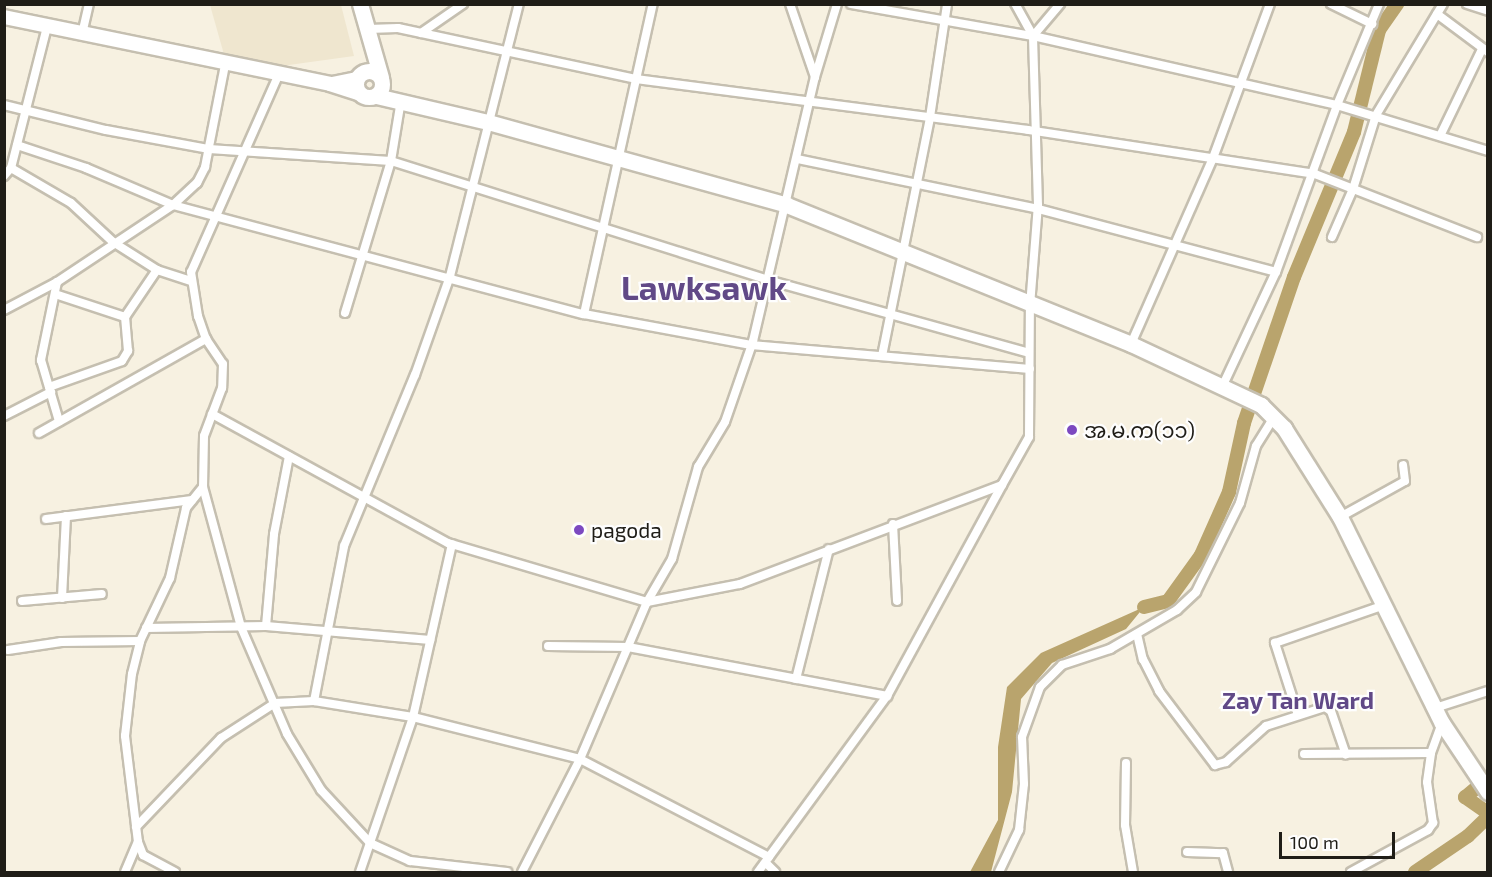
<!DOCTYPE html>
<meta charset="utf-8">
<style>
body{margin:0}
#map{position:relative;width:1492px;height:877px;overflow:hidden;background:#f7f1e1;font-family:"Exo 2","Noto Sans Myanmar",sans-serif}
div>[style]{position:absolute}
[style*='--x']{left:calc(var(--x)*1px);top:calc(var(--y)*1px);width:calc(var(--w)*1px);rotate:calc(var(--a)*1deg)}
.built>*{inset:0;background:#efe6cf}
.water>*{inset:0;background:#b9a46d}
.river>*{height:14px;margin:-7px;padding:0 7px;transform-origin:7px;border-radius:7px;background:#b9a46d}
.roads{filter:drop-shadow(2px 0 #c5bfb0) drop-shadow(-2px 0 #c5bfb0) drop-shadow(0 2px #c5bfb0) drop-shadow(0 -2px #c5bfb0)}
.street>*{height:8px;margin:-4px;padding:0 4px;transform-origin:4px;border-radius:4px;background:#fff}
.primary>*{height:14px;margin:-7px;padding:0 7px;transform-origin:7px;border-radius:7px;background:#fff}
.highway>*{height:15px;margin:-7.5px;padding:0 7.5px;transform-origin:7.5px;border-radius:7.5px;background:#fff}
.highway>.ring{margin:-7.5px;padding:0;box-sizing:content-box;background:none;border:15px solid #fff;border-radius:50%}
.dots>*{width:16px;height:16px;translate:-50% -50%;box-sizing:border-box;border:3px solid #fefefe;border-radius:50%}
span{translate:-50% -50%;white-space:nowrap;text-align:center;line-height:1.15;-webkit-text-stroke:4.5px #fefefe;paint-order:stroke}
.poi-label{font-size:21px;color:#1f1d17}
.left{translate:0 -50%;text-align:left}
.quarter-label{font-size:24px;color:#614987;font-weight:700}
.town-label{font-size:33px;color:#614987;font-weight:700}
.frame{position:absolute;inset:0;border:6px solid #1f1d17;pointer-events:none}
.scale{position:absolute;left:1279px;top:832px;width:116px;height:27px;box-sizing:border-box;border:3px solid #1f1d17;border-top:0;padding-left:8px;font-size:18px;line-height:21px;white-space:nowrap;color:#1f1d17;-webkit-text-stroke:4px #fefefe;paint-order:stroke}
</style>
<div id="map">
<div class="built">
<div style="clip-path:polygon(210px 5px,341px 5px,354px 56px,267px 68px,225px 58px)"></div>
</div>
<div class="water">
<div style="clip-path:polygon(1144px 607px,1126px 629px,1052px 663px,1021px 699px,1012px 792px,991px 872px,970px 872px,998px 820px,998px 747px,1007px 687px,1041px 653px)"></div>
</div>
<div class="river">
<div style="--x:1144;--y:607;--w:25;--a:-14"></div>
<div style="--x:1168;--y:601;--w:57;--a:-54.3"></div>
<div style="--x:1201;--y:555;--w:69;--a:-66"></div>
<div style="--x:1229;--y:492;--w:71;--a:-77.7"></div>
<div style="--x:1244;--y:423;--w:154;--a:-71.1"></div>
<div style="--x:1294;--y:277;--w:157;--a:-67.5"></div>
<div style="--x:1354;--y:132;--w:105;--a:-76.2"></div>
<div style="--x:1379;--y:30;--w:32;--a:-55"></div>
<div style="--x:1488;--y:778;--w:30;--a:140"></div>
<div style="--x:1465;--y:797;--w:28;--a:35"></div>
<div style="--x:1415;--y:872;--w:64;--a:-34.2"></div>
<div style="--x:1468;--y:836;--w:28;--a:-44"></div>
</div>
<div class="roads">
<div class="street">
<div style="--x:851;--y:4;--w:185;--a:10"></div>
<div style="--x:1033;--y:36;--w:312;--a:12.8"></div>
<div style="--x:1337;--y:105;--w:158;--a:16.9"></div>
<div style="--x:1331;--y:4;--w:46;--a:26"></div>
<div style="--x:1467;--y:4;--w:22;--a:18"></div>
<div style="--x:1437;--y:14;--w:64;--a:36.7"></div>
<div style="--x:368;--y:29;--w:30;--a:-2"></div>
<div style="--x:398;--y:28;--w:243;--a:12.1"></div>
<div style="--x:636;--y:79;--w:395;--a:7.4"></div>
<div style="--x:1028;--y:130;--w:290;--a:8.7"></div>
<div style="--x:1315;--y:174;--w:174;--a:21.3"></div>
<div style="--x:421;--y:33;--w:51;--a:-34.6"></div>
<div style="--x:82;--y:34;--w:31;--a:-77"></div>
<div style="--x:1033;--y:36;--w:42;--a:-49.8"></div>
<div style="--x:278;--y:76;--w:214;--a:113.9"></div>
<div style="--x:191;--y:272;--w:45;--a:81"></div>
<div style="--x:198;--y:316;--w:24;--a:71"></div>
<div style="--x:206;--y:339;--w:30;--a:56"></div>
<div style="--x:223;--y:364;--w:24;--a:92"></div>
<div style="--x:222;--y:388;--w:51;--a:110.6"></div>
<div style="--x:204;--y:436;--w:51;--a:91.1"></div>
<div style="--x:203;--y:487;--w:145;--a:74.8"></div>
<div style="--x:241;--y:627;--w:116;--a:66.7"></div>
<div style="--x:287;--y:734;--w:66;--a:58.7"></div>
<div style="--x:321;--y:790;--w:72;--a:47.2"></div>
<div style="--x:370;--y:843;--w:44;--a:24.2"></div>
<div style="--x:410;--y:861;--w:98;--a:6.5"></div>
<div style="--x:815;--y:77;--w:76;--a:-73.2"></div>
<div style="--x:4;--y:105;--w:105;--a:13.8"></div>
<div style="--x:106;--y:130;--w:105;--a:10.5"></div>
<div style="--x:209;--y:149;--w:182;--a:3.8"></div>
<div style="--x:391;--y:161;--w:395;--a:17.5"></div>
<div style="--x:768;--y:280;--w:271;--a:15.6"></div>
<div style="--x:1440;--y:136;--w:97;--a:-64.2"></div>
<div style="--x:17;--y:145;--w:73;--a:18.4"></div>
<div style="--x:86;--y:168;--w:95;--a:23"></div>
<div style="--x:173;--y:205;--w:425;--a:14.9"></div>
<div style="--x:584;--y:314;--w:170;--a:10.5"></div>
<div style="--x:751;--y:345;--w:280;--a:4.9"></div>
<div style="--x:797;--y:159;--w:246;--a:11.7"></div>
<div style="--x:1038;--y:209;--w:246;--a:14.8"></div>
<div style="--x:11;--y:168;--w:69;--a:30.3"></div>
<div style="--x:71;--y:203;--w:57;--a:42.9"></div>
<div style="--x:113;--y:242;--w:52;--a:32.5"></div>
<div style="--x:157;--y:270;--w:36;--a:18"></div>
<div style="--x:4;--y:176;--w:11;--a:-49"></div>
<div style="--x:11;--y:168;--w:146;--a:-75.7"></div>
<div style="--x:1332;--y:237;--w:52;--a:-66.4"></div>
<div style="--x:1353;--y:189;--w:77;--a:-72.7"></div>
<div style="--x:1376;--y:115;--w:130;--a:-58.9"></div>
<div style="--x:57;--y:282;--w:80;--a:101.6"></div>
<div style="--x:41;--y:360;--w:64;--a:73.6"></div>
<div style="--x:55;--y:294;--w:74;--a:18.2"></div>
<div style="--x:4;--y:310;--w:60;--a:-27.8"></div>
<div style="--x:57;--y:282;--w:139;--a:-33.6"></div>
<div style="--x:173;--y:205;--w:33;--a:-43"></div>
<div style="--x:197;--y:183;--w:18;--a:-63"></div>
<div style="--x:205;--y:167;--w:104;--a:-78.9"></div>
<div style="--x:345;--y:313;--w:159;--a:-73.2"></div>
<div style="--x:391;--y:161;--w:62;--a:-80.7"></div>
<div style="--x:584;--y:314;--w:318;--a:-77.5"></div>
<div style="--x:1131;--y:344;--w:203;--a:-66.2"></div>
<div style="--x:1213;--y:158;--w:164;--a:-69.7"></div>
<div style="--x:882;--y:356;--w:244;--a:-78.6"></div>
<div style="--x:930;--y:117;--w:114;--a:-81.4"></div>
<div style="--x:1223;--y:385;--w:125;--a:-64.9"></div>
<div style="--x:1276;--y:272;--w:178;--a:-69.9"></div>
<div style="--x:1337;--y:105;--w:109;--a:-67.4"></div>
<div style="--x:49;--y:387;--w:77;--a:-19.6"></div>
<div style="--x:122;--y:361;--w:12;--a:-59"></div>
<div style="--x:128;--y:351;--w:34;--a:-95"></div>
<div style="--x:125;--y:317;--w:57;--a:-55.8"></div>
<div style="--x:212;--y:414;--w:269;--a:28.7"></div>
<div style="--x:448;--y:543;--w:208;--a:16.5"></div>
<div style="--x:647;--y:602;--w:95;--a:-11"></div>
<div style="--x:740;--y:584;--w:280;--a:-20.7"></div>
<div style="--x:1002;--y:485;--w:55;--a:-60.6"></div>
<div style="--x:1029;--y:437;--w:131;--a:-89.6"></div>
<div style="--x:1030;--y:306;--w:101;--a:-85.5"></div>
<div style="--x:1038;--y:205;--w:169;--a:-91.7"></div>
<div style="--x:1033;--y:36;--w:37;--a:-119"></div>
<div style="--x:4;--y:416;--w:53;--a:-27.1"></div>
<div style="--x:39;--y:433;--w:192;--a:-29.4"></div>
<div style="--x:1340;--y:517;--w:74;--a:-29"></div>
<div style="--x:1405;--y:481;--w:16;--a:-97"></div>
<div style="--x:46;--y:519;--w:147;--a:-7.4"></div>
<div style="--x:893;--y:524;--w:77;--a:87"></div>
<div style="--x:62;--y:598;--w:82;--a:-87.2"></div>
<div style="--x:22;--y:601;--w:80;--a:-5"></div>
<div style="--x:266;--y:626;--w:92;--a:-85"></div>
<div style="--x:274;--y:534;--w:79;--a:-79.1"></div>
<div style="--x:146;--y:628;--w:120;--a:-1"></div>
<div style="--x:266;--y:626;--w:165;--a:4.9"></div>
<div style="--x:1137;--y:634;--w:26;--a:77"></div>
<div style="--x:1143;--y:659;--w:36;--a:63"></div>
<div style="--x:1159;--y:691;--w:93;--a:52.9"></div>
<div style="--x:1215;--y:765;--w:11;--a:-15"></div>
<div style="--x:1226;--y:762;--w:54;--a:-42"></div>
<div style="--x:1266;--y:726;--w:62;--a:-17.9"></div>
<div style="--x:1325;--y:707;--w:7;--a:34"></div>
<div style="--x:1331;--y:711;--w:46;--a:71.2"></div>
<div style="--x:548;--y:646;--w:80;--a:0.7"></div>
<div style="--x:628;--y:647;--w:264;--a:10.7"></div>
<div style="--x:8;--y:650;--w:54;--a:-8.6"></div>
<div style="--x:61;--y:642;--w:79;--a:-0.7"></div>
<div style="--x:796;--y:679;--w:134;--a:-75.8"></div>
<div style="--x:314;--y:701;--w:158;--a:-79"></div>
<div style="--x:344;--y:546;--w:185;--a:-67.5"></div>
<div style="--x:415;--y:375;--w:105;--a:-70.5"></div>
<div style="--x:450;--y:276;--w:281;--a:-75.8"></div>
<div style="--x:1435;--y:708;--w:56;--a:-17.8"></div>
<div style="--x:1298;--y:715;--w:76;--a:-107.7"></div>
<div style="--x:1275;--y:643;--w:116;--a:-19.1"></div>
<div style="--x:1304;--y:754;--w:127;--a:-0.5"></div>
<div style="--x:1126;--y:763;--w:62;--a:90.9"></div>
<div style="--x:1125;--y:825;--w:48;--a:80.3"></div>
<div style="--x:136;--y:827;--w:123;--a:-46.3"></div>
<div style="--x:221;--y:738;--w:64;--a:-32.9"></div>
<div style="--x:275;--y:703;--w:39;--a:-3"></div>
<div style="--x:314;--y:701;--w:100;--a:9.2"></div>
<div style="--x:413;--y:717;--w:172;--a:14.1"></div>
<div style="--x:580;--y:759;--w:213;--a:27.4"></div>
<div style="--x:1187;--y:852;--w:36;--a:2"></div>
<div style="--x:1223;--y:853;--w:20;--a:75"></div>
<div style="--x:766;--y:863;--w:13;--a:45"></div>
<div style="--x:125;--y:872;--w:33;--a:-67"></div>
<div style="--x:175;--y:872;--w:36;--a:-152"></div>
<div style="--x:143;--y:855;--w:14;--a:-111"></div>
<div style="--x:138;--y:842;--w:107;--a:-97"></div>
<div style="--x:125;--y:736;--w:62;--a:-83.6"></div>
<div style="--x:132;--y:674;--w:34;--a:-76"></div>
<div style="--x:140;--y:641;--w:70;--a:-64.5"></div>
<div style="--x:170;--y:578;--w:72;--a:-77.1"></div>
<div style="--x:186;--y:508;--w:27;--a:-51"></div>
<div style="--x:360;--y:872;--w:164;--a:-71.1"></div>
<div style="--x:413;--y:717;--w:177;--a:-77.3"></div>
<div style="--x:522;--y:872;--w:127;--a:-62.8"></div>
<div style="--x:580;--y:759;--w:171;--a:-66.9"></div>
<div style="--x:647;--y:602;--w:50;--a:-59.8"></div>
<div style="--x:672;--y:559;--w:96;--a:-74.2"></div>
<div style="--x:698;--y:467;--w:52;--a:-59"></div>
<div style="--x:725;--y:422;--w:86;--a:-70.9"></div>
<div style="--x:753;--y:341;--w:271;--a:-76.8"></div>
<div style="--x:815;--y:77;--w:77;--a:-108.9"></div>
<div style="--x:758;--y:872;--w:218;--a:-53.8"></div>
<div style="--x:887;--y:696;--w:240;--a:-61.4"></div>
<div style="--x:999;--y:872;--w:47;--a:-64.5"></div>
<div style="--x:1019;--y:830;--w:46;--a:-83.8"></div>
<div style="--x:1024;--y:784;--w:47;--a:-92.4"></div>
<div style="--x:1022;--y:737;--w:53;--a:-70.2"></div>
<div style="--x:1040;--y:687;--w:31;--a:-45"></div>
<div style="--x:1062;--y:665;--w:51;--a:-18.4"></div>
<div style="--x:1110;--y:649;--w:78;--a:-30.2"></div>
<div style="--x:1177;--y:610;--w:26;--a:-43"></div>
<div style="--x:1196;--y:592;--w:99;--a:-63.7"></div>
<div style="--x:1240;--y:503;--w:59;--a:-74.3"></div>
<div style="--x:1256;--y:446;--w:34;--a:-58"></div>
<div style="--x:1351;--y:872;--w:88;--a:-28.6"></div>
<div style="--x:1428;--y:830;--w:9;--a:-54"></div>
<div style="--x:1433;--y:823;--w:41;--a:-98.3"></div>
<div style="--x:1427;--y:782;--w:29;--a:-82"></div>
<div style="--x:1431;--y:753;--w:32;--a:-70"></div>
</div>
<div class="primary">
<div style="--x:4;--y:17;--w:333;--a:11.6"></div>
<div style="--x:330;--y:84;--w:32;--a:18"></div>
<div style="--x:332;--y:84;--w:25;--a:-11"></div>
</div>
<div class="highway">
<div style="--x:360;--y:4;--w:76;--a:74"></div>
<div class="ring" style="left:356px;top:71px;width:11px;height:11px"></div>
<div style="--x:376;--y:96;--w:115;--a:13.1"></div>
<div style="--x:488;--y:122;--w:310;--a:15.5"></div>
<div style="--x:787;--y:205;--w:371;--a:22"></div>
<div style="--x:1131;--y:344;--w:144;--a:25.1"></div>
<div style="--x:1261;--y:405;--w:33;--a:45"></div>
<div style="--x:1284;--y:428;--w:105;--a:57.8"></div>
<div style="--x:1340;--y:517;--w:230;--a:63.7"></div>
<div style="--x:1442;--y:723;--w:83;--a:56.3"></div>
</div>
</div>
<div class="dots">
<div style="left:1072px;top:430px;background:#7c49c0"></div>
<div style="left:579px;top:530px;background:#7c49c0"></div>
</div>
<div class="poi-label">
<span class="left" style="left:1084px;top:430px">အ.မ.က(၁၁)</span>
<span class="left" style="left:591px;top:530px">pagoda</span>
</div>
<div class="quarter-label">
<span style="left:1298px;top:700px">Zay Tan Ward</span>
</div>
<div class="town-label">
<span style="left:704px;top:288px">Lawksawk</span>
</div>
<div class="frame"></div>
<div class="scale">100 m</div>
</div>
